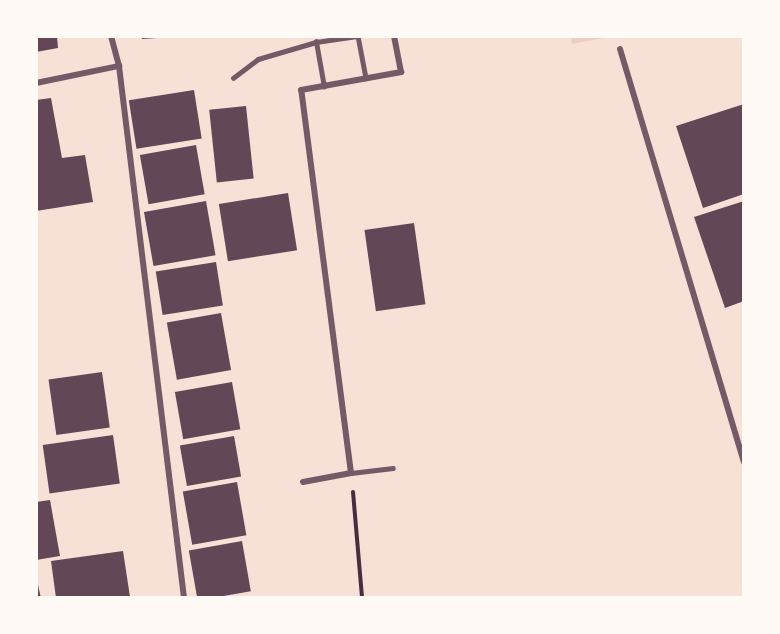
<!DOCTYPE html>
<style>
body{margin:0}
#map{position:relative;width:780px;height:634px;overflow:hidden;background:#f7e1d7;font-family:"Roboto Condensed",sans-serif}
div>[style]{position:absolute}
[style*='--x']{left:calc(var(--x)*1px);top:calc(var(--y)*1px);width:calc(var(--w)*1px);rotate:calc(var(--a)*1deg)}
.green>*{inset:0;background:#ebcfc5}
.building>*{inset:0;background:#644757;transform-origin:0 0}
.path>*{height:4px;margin:-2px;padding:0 2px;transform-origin:2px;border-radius:2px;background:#4a2c40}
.service>*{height:4.5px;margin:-2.25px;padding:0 2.25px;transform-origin:2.25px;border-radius:2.25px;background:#755966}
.minor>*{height:6px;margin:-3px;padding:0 3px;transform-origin:3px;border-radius:3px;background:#755966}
span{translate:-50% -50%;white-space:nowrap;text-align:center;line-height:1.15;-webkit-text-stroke:6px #fffaf5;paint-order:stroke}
.frame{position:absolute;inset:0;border:38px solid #fffaf5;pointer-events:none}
</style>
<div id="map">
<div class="green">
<div style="clip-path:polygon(571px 36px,615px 36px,572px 44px)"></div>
</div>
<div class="building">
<div style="clip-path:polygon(36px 36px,57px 36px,58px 48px,36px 52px)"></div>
<div style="clip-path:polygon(141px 36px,157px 36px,157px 38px,142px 39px)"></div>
<div style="left:194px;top:90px;width:49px;height:66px;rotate:81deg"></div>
<div style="clip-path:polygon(51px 98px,62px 158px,85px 155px,93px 202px,36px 211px,36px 100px)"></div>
<div style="clip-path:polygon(744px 104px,744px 194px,703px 208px,676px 126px)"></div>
<div style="left:246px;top:106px;width:73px;height:37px;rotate:84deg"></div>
<div style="left:196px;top:145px;width:50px;height:57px;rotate:80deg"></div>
<div style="left:288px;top:193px;width:58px;height:70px;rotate:81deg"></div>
<div style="left:206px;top:201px;width:55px;height:63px;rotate:80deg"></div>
<div style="clip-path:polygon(744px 201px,744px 301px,725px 308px,694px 217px)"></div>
<div style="left:414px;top:223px;width:82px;height:50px;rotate:82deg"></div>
<div style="left:216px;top:262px;width:44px;height:61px;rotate:81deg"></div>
<div style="left:221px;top:313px;width:58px;height:55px;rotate:80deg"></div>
<div style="left:102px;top:372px;width:56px;height:54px;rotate:82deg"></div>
<div style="left:232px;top:382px;width:48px;height:58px;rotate:80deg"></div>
<div style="left:113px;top:435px;width:49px;height:71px;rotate:82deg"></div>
<div style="left:234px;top:436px;width:41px;height:55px;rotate:80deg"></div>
<div style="left:237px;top:482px;width:54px;height:55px;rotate:80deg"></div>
<div style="clip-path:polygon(50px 500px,60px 556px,36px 560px,36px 502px)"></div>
<div style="left:242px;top:541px;width:51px;height:54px;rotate:80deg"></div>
<div style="clip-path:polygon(123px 551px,130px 597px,56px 598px,51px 561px)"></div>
<div style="clip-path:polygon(36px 581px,37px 581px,41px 598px,36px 598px)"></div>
</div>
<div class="path">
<div style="--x:353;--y:492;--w:106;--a:85.1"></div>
</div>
<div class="service">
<div style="--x:358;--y:36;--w:43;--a:79.2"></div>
<div style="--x:233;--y:78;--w:31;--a:-37"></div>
<div style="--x:258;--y:59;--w:60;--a:-16.3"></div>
<div style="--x:324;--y:87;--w:46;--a:-100.1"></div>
<div style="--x:316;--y:42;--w:41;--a:-8.3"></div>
<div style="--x:351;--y:473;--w:42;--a:-6.8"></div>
</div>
<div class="minor">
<div style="--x:111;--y:36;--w:31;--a:75"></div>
<div style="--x:119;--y:66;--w:536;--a:83.03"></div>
<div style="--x:620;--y:49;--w:431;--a:73.3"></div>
<div style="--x:36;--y:83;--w:85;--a:-11.6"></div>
<div style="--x:303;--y:482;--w:49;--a:-10.6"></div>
<div style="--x:351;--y:473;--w:386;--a:-97.4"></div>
<div style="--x:301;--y:90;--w:102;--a:-10.2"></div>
<div style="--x:401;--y:72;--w:37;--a:-101"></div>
</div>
<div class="frame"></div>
</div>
